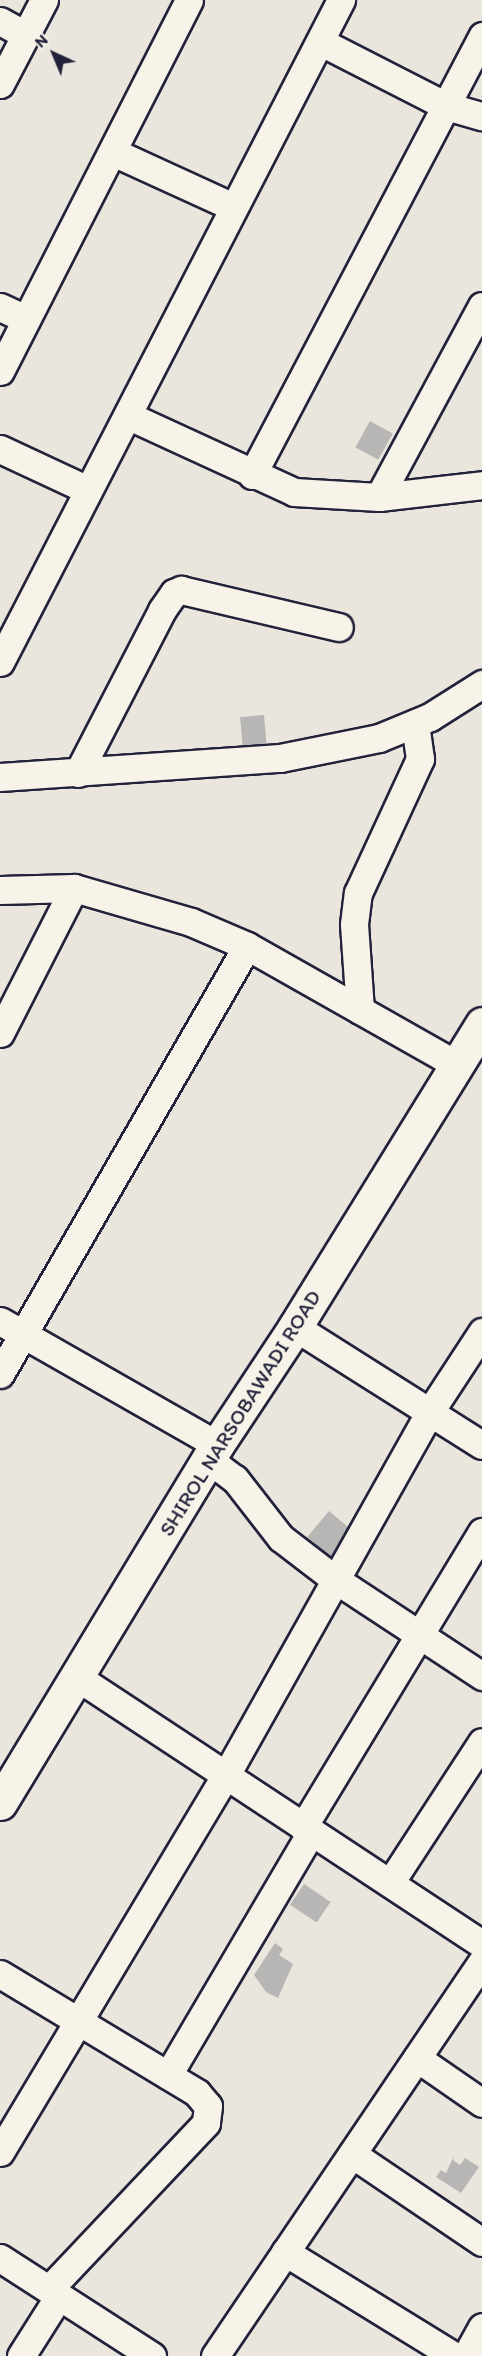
<!DOCTYPE html>
<style>
body{margin:0}
#map{position:relative;width:482px;height:2356px;overflow:hidden;background:#eae6de;font-family:Itim,sans-serif}
div>[style]{position:absolute}
[style*='--x']{left:calc(var(--x)*1px);top:calc(var(--y)*1px);width:calc(var(--w)*1px);rotate:calc(var(--a)*1deg)}
.building>*{inset:0;background:#b8b6b5;transform-origin:0 0}
.roads{filter:drop-shadow(2px 0 #22223b) drop-shadow(-2px 0 #22223b) drop-shadow(0 2px #22223b) drop-shadow(0 -2px #22223b)}
.minor>*{height:27px;margin:-13.5px;padding:0 13.5px;transform-origin:13.5px;border-radius:13.5px;background:#f7f3e8}
.major>*{height:33px;margin:-16.5px;padding:0 16.5px;transform-origin:16.5px;border-radius:16.5px;background:#f7f3e8}
span{translate:-50% -50%;white-space:nowrap;text-align:center;line-height:1.15;-webkit-text-stroke:4.5px #f7f3e8;paint-order:stroke}
.street-label{font-size:21px;color:#22223b}
.north{position:absolute;left:24px;top:24px;width:60px;height:60px;-webkit-text-stroke:4px #f7f3e8;paint-order:stroke;rotate:316deg;font-size:16px;font-weight:700;line-height:24px;text-align:center;color:#22223b}
.north::after{content:'';display:block;margin:auto;width:21px;height:27px;background:#22223b;clip-path:polygon(50% 0,100% 100%,50% 72%,0 100%)}
</style>
<div id="map">
<div class="building">
<div style="left:370px;top:421px;width:26px;height:30px;rotate:29deg"></div>
<div style="left:264px;top:715px;width:35px;height:24px;rotate:85deg"></div>
<div style="left:329px;top:1511px;width:31px;height:34px;rotate:40deg"></div>
<div style="left:304px;top:1884px;width:32px;height:25px;rotate:34deg"></div>
<div style="clip-path:polygon(275px 1943px,283px 1949px,279px 1955px,293px 1964px,278px 1998px,266px 1992px,254px 1975px)"></div>
<div style="clip-path:polygon(455px 2154px,453px 2160px,460px 2165px,465px 2158px,479px 2167px,461px 2193px,436px 2177px,441px 2170px,446px 2173px)"></div>
</div>
<div class="roads">
<div class="minor">
<div style="--x:0;--y:21;--w:29;--a:29"></div>
<div style="--x:321;--y:42;--w:140;--a:27.1"></div>
<div style="--x:446;--y:106;--w:37;--a:16"></div>
<div style="--x:0;--y:84;--w:95;--a:-62.4"></div>
<div style="--x:113;--y:152;--w:132;--a:24.6"></div>
<div style="--x:0;--y:307;--w:29;--a:25"></div>
<div style="--x:0;--y:371;--w:416;--a:-63"></div>
<div style="--x:129;--y:416;--w:182;--a:24.7"></div>
<div style="--x:294;--y:492;--w:85;--a:3.4"></div>
<div style="--x:379;--y:497;--w:104;--a:-6.6"></div>
<div style="--x:0;--y:449;--w:97;--a:25"></div>
<div style="--x:252;--y:475;--w:496;--a:-62.3"></div>
<div style="--x:379;--y:497;--w:217;--a:-61.7"></div>
<div style="--x:0;--y:662;--w:745;--a:-62.75"></div>
<div style="--x:78;--y:773;--w:183;--a:-62.7"></div>
<div style="--x:162;--y:610;--w:21;--a:-55"></div>
<div style="--x:174;--y:593;--w:8;--a:-23"></div>
<div style="--x:181;--y:590;--w:162;--a:13.2"></div>
<div style="--x:0;--y:777;--w:281;--a:-3.9"></div>
<div style="--x:280;--y:758;--w:101;--a:-11.4"></div>
<div style="--x:379;--y:738;--w:55;--a:-22.4"></div>
<div style="--x:430;--y:717;--w:62;--a:-32.4"></div>
<div style="--x:0;--y:890;--w:74;--a:-1.5"></div>
<div style="--x:74;--y:888;--w:122;--a:16.2"></div>
<div style="--x:191;--y:922;--w:61;--a:23.2"></div>
<div style="--x:247;--y:946;--w:241;--a:29.5"></div>
<div style="--x:360;--y:1010;--w:86;--a:-94"></div>
<div style="--x:354;--y:924;--w:31;--a:-83"></div>
<div style="--x:358;--y:893;--w:148;--a:-65.2"></div>
<div style="--x:420;--y:759;--w:36;--a:-98"></div>
<div style="--x:0;--y:1033;--w:163;--a:-63"></div>
<div style="--x:0;--y:1321;--w:250;--a:29.7"></div>
<div style="--x:295;--y:1327;--w:221;--a:32.3"></div>
<div style="--x:0;--y:1374;--w:494;--a:-60"></div>
<div style="--x:208;--y:1459;--w:34;--a:37"></div>
<div style="--x:235;--y:1479;--w:75;--a:52.1"></div>
<div style="--x:281;--y:1538;--w:69;--a:37.4"></div>
<div style="--x:336;--y:1580;--w:175;--a:33.3"></div>
<div style="--x:77;--y:1677;--w:485;--a:33.4"></div>
<div style="--x:303;--y:1827;--w:345;--a:-58.8"></div>
<div style="--x:390;--y:1883;--w:168;--a:-56.9"></div>
<div style="--x:0;--y:1974;--w:230;--a:31.1"></div>
<div style="--x:197;--y:2093;--w:17;--a:50"></div>
<div style="--x:208;--y:2106;--w:17;--a:97"></div>
<div style="--x:206;--y:2123;--w:228;--a:133.4"></div>
<div style="--x:417;--y:2058;--w:79;--a:34.7"></div>
<div style="--x:168;--y:2075;--w:282;--a:-59.5"></div>
<div style="--x:0;--y:2152;--w:440;--a:-59.1"></div>
<div style="--x:226;--y:1775;--w:415;--a:-60.7"></div>
<div style="--x:429;--y:1413;--w:97;--a:-56.8"></div>
<div style="--x:352;--y:2154;--w:157;--a:34.1"></div>
<div style="--x:285;--y:2252;--w:198;--a:31.6"></div>
<div style="--x:0;--y:2258;--w:181;--a:32.8"></div>
<div style="--x:21;--y:2356;--w:71;--a:-57.7"></div>
<div style="--x:215;--y:2356;--w:476;--a:-55.9"></div>
<div style="--x:466;--y:2356;--w:33;--a:-61"></div>
</div>
<div class="major">
<div style="--x:0;--y:1803;--w:419;--a:-58.8"></div>
<div style="--x:217;--y:1445;--w:141;--a:-56.5"></div>
<div style="--x:295;--y:1327;--w:356;--a:-58.3"></div>
</div>
</div>
<div class="street-label">
<span style="left:240px;top:1413px;rotate:-58deg">SHIROL NARSOBAWADI ROAD</span>
</div>
<div class="north">N</div>
</div>
